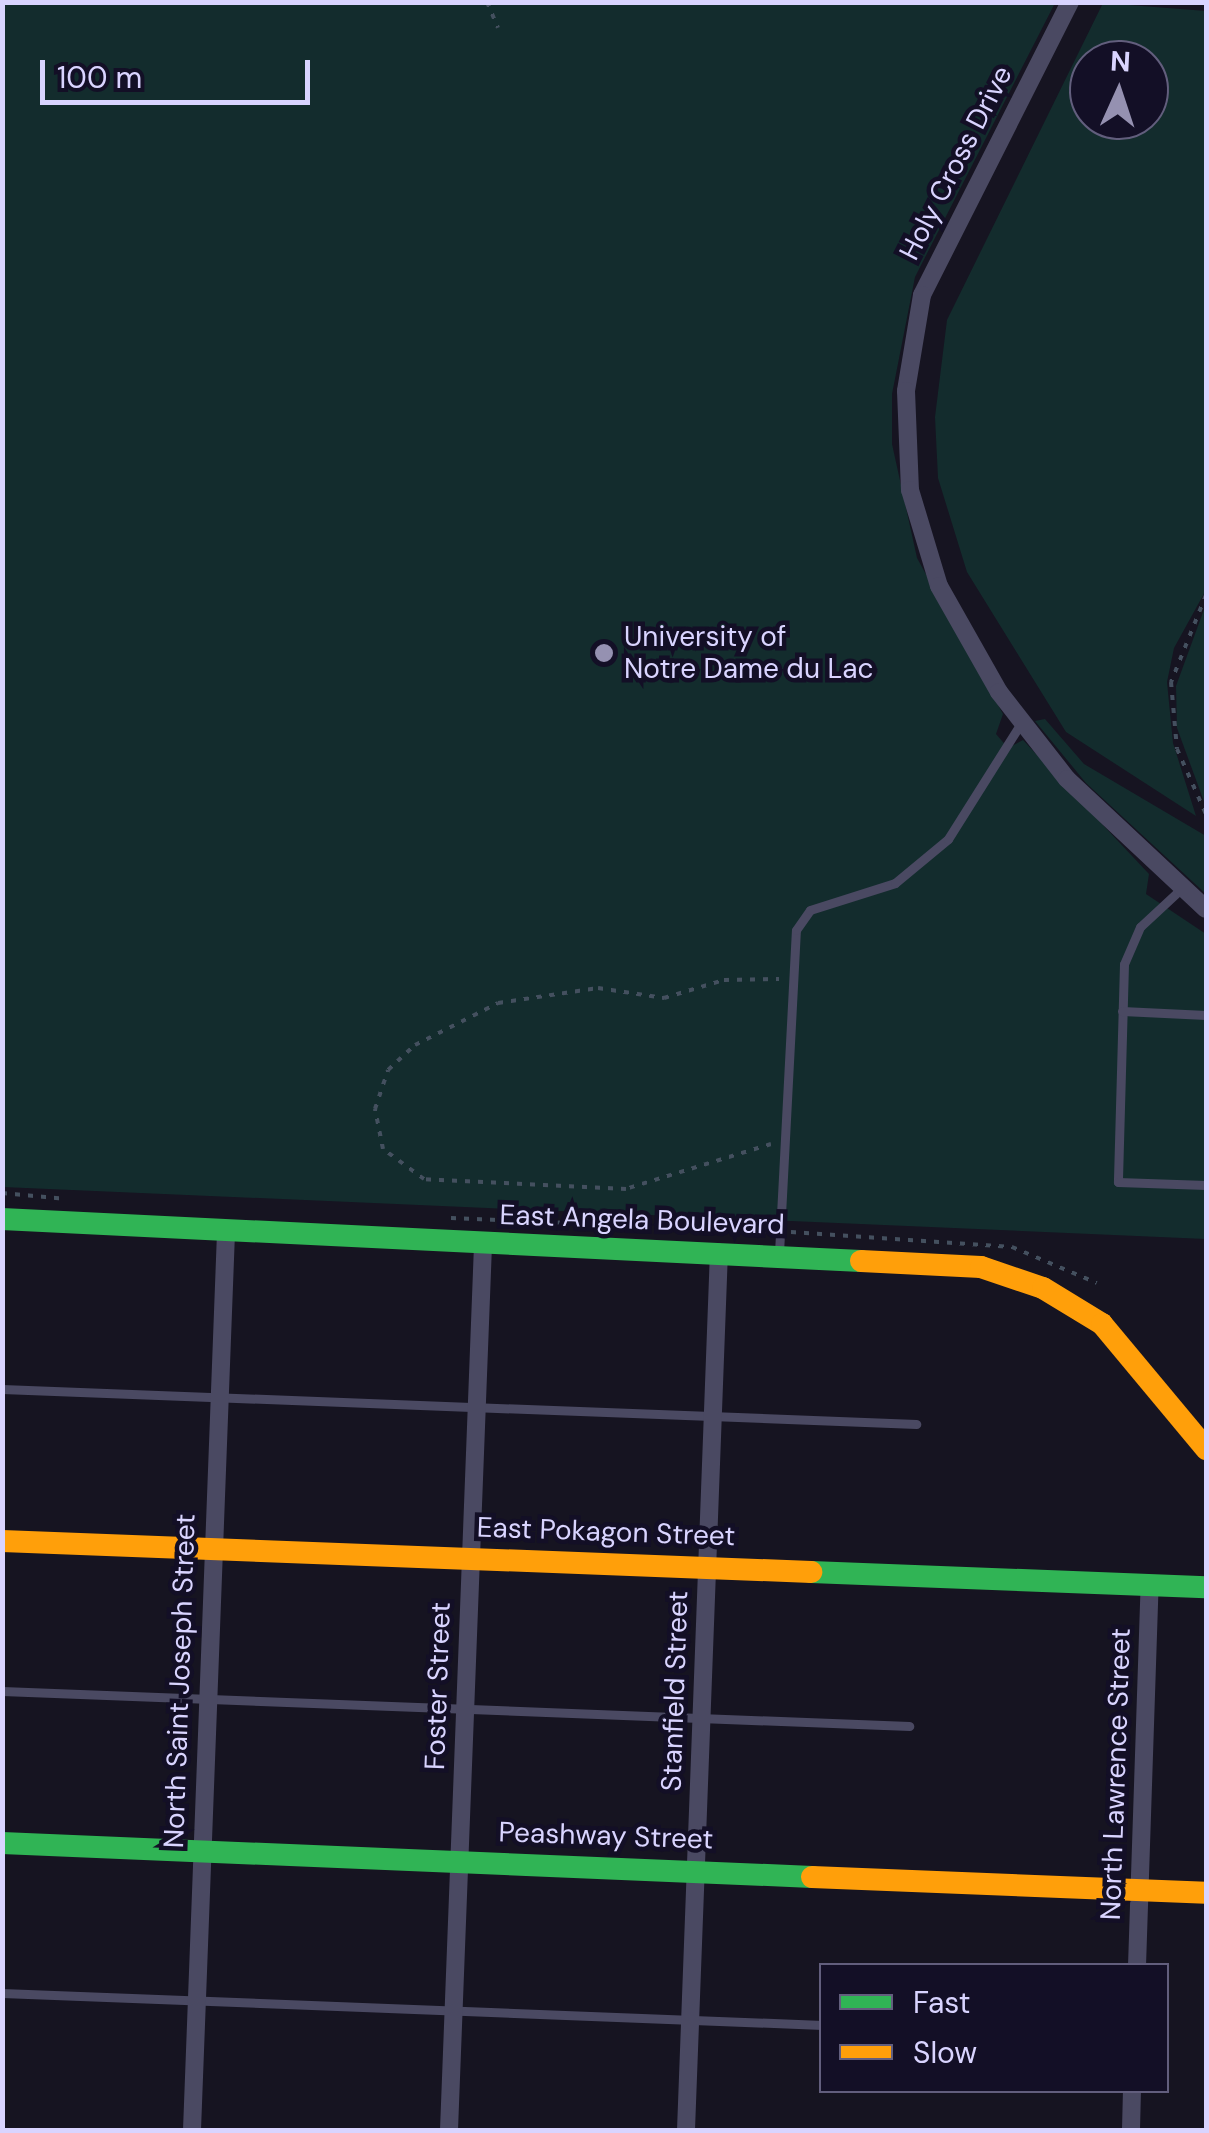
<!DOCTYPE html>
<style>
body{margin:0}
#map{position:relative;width:1209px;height:2133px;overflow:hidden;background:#161421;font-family:"DM Sans",sans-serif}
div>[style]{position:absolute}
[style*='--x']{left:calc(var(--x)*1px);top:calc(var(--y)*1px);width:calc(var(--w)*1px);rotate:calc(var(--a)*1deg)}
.green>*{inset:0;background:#132c2d}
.path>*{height:4px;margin-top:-2px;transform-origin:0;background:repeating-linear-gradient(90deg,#44505f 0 5px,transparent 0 13px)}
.lane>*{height:9px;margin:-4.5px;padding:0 4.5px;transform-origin:4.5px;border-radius:4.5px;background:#4a4962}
.street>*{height:18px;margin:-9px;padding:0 9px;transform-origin:9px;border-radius:9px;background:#4a4962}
.fast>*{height:22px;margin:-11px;padding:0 11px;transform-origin:11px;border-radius:11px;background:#30b455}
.slow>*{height:22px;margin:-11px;padding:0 11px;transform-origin:11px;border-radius:11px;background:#ff9f0a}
.dots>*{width:28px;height:28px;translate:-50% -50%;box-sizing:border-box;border:5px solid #130f26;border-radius:50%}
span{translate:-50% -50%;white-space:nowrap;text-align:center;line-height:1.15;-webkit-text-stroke:9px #130f26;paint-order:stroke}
.street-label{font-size:28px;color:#d9d4ff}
.poi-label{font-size:28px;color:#d9d4ff}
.left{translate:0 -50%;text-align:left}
.frame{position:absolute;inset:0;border:5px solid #d9d4ff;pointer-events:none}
.legend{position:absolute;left:819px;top:1963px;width:350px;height:130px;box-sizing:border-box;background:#130f26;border:2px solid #625e7d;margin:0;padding:12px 18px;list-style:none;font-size:30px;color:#d9d4ff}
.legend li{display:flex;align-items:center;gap:20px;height:50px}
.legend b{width:50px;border:2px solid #625e7d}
.north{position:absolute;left:1069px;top:40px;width:100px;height:100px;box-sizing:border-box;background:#130f26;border:2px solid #625e7d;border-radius:50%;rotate:3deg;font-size:28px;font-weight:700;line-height:40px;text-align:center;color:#d9d4ff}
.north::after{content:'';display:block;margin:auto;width:35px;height:45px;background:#9591b1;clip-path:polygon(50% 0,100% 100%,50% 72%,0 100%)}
.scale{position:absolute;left:40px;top:60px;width:270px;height:45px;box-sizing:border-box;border:5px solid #d9d4ff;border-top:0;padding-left:12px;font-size:30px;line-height:35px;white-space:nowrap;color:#d9d4ff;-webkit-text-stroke:8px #130f26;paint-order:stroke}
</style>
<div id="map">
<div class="green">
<div style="clip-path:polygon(2px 3px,1055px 3px,915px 277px,892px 394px,892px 444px,917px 558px,1003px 714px,996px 734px,1008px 748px,1023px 740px,1149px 874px,1146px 894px,1206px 934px,1206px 1239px,3px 1187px)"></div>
<div style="clip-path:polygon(evenodd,1103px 3px,1206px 11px,1206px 590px,1174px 648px,1167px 682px,1173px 743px,1196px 816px,1066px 732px,967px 572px,938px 478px,935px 417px,947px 320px,1103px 3px,1089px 60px,1149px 60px,1149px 120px,1089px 120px,1089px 60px)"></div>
<div style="clip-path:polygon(1206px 604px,1206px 807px,1177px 728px,1176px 686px)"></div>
<div style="clip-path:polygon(1045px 719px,1084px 764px,1206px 836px,1206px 894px,1086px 783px,1035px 721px)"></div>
</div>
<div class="path">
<div style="--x:487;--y:2;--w:28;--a:67"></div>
<div style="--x:1206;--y:595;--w:94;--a:111.9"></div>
<div style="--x:1171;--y:682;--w:67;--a:84.9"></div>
<div style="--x:1177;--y:749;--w:71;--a:66"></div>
<div style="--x:771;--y:1144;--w:152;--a:162.8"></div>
<div style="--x:626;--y:1189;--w:202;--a:-177.2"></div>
<div style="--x:424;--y:1179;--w:51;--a:-143.8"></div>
<div style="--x:383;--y:1149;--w:41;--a:-101.3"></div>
<div style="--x:375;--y:1109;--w:41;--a:-71.6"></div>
<div style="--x:388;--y:1070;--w:37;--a:-43"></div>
<div style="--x:415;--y:1045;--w:93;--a:-26.8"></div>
<div style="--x:498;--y:1003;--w:101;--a:-8.5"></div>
<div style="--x:598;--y:988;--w:67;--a:8.6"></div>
<div style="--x:664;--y:998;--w:63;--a:-16.7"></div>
<div style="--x:724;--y:980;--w:55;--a:-1"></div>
<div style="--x:2;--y:1193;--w:65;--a:5.3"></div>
<div style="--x:451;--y:1218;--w:315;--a:2.4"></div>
<div style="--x:791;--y:1232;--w:222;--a:3.9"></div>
<div style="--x:1012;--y:1247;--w:92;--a:23"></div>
</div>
<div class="lane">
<div style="--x:1182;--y:888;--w:57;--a:137.1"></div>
<div style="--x:1140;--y:927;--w:40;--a:113.4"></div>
<div style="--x:1124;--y:964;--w:218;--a:91.6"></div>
<div style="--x:1118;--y:1182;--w:88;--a:2"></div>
<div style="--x:1122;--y:1011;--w:84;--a:2.7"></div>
<div style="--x:779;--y:1253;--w:323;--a:-87"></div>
<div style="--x:796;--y:930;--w:24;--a:-55"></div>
<div style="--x:810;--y:910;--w:89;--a:-17.6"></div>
<div style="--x:895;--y:883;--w:69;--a:-39.7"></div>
<div style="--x:948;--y:839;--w:137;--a:-57.8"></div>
<div style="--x:2;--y:1389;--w:915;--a:2.19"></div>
<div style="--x:2;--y:1691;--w:908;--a:2.21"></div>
<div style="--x:2;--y:1993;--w:821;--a:2.23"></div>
</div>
<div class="street">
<div style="--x:1070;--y:2;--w:328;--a:116.8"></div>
<div style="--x:922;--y:295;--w:97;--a:99.5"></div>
<div style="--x:906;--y:391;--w:99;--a:87.7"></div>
<div style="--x:910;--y:490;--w:100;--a:73.2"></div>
<div style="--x:939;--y:586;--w:122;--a:60.5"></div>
<div style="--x:999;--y:692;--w:110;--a:52"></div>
<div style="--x:1067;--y:779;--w:190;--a:43.1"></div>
<div style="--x:1137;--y:1966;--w:382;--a:-88.1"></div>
<div style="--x:192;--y:2130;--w:898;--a:-87.83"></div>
<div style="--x:449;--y:2130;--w:887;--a:-87.8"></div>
<div style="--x:686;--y:2130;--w:878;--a:-87.85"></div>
<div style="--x:1131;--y:2130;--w:40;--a:-88.6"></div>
</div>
<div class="fast">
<div style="--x:2;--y:1219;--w:860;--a:2.8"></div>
<div style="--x:811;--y:1572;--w:395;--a:2.2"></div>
<div style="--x:2;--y:1843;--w:811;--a:2.4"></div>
</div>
<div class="slow">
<div style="--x:861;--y:1261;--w:120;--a:2.9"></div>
<div style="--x:981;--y:1267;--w:65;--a:18.7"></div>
<div style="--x:1043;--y:1288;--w:69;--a:31.4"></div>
<div style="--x:1102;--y:1324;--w:163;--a:50.2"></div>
<div style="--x:2;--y:1541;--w:810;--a:2.19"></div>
<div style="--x:812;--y:1877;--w:394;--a:2.3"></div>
</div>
<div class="dots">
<div style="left:604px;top:653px;background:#9591b1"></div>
</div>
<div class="street-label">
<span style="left:956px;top:163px;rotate:-63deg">Holy Cross Drive</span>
<span style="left:642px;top:1220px;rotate:2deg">East Angela Boulevard</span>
<span style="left:606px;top:1532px;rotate:2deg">East Pokagon Street</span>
<span style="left:180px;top:1681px;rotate:-88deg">North Saint Joseph Street</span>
<span style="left:438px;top:1686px;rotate:-88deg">Foster Street</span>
<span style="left:675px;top:1691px;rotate:-88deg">Stanfield Street</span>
<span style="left:1116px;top:1774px;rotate:-88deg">North Lawrence Street</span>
<span style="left:606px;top:1836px;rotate:2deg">Peashway Street</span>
</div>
<div class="poi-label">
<span class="left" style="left:624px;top:653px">University of<br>Notre Dame du Lac</span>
</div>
<div class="frame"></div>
<ul class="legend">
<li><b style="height:12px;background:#30b455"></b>Fast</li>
<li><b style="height:12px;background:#ff9f0a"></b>Slow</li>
</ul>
<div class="north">N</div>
<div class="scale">100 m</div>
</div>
